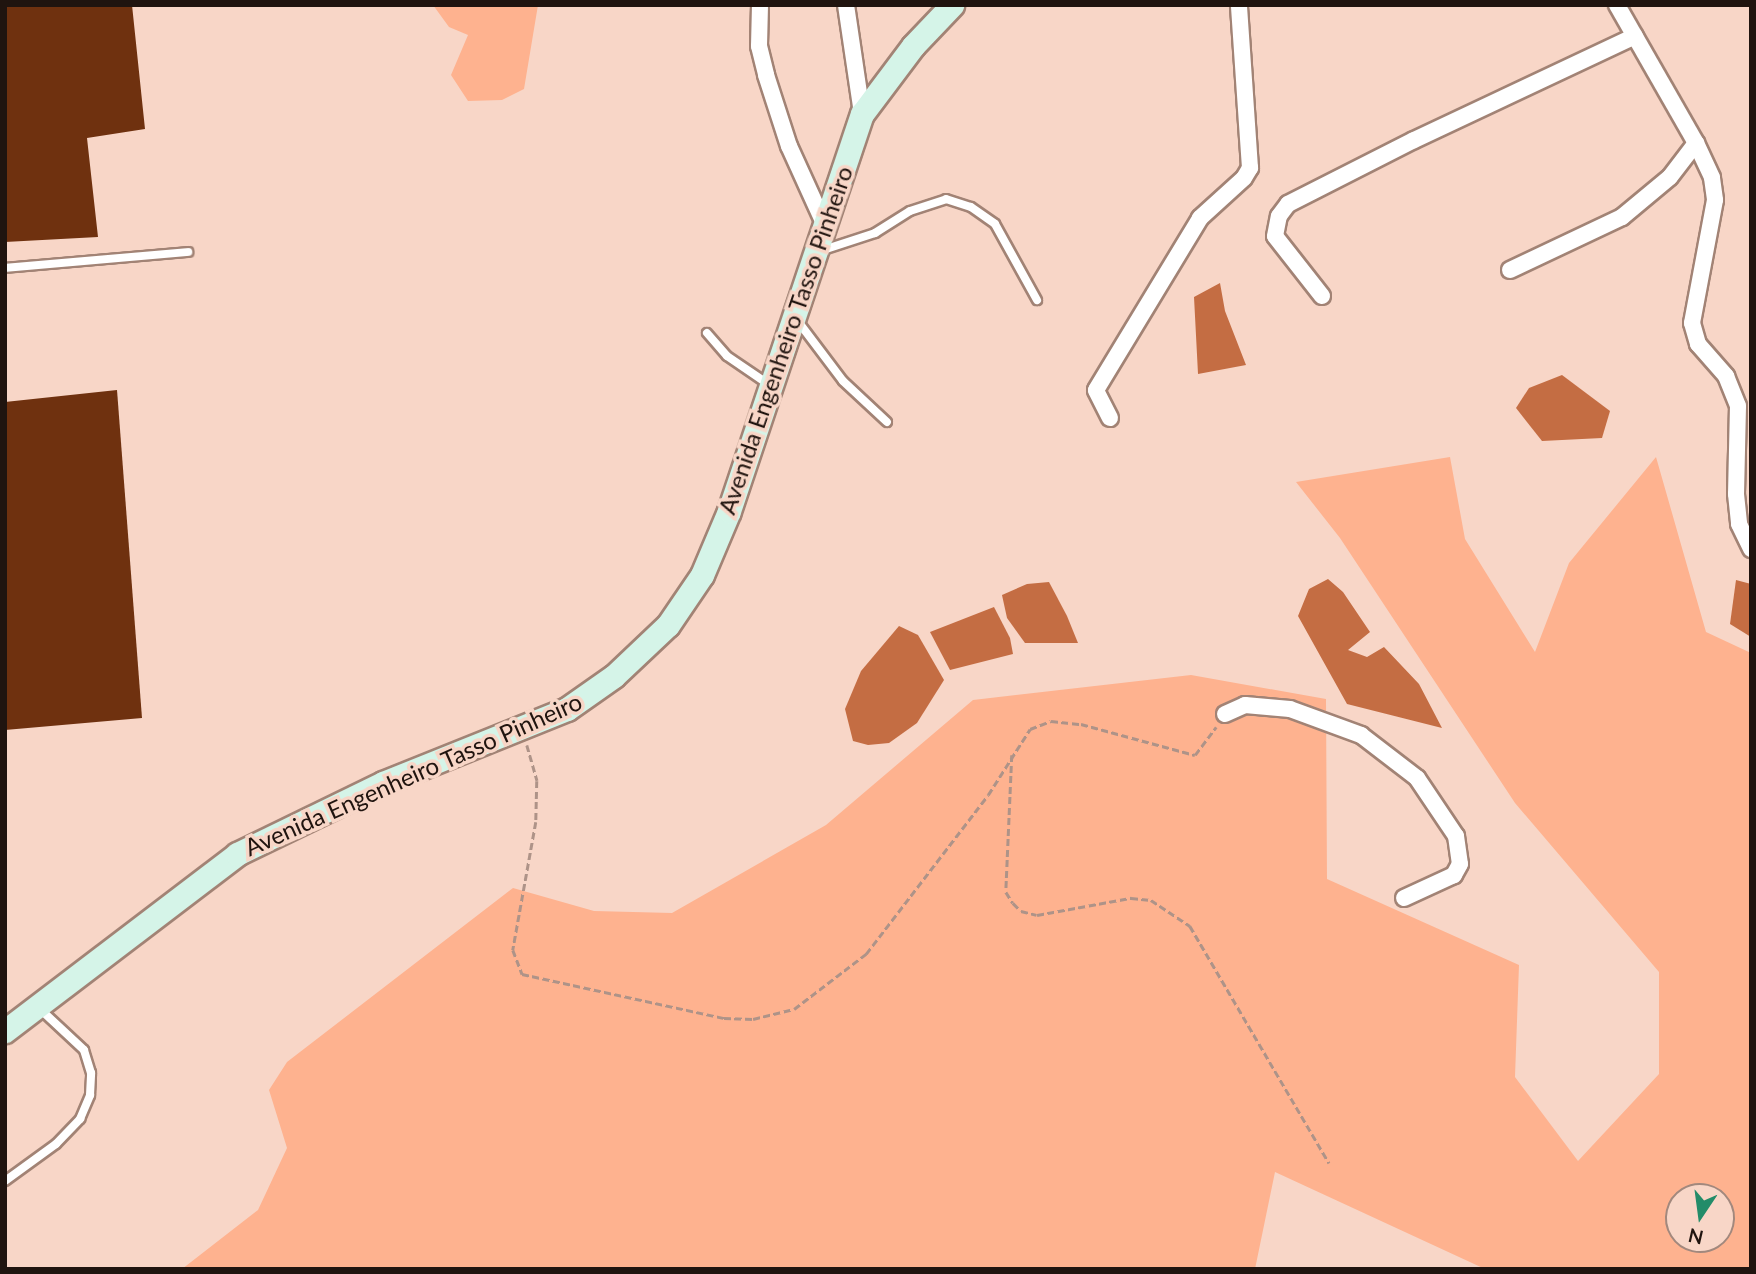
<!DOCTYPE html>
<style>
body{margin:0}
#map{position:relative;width:1756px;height:1274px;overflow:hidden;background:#f8d6c7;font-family:Lato,sans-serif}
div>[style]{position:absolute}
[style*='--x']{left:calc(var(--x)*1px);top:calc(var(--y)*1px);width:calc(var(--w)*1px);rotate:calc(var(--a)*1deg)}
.green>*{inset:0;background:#feb28f}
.water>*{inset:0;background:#c46d43}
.building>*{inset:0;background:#6f310f}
.path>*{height:2.5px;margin-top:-1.25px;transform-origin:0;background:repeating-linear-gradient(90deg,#ae9388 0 7px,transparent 0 10.5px)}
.roads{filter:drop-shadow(2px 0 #a28375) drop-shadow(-2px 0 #a28375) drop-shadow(0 2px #a28375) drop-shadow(0 -2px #a28375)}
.service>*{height:8px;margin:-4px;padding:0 4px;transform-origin:4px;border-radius:4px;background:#fff}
.minor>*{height:16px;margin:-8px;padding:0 8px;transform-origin:8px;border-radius:8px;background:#fff}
.secondary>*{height:23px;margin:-11.5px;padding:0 11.5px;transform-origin:11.5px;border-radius:11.5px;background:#d5f4e8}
span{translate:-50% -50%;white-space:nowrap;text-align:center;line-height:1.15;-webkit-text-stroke:7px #f8d6c7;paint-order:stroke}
.street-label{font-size:24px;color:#20140f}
.frame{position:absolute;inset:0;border:7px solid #20140f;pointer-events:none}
.north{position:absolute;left:1665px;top:1183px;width:70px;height:70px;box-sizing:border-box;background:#f8d6c7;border:2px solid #a2887d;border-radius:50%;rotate:193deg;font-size:19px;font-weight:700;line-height:28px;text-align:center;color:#20140f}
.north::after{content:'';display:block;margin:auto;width:24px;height:32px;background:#238c69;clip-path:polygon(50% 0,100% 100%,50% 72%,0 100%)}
</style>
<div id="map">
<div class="green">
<div style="clip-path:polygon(433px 5px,538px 5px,524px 89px,502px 100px,468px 101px,451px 75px,468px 35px,449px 27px)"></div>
<div style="clip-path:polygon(evenodd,1450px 457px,1465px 539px,1535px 652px,1569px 563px,1656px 457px,1706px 632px,1751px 653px,1751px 1269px,1485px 1269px,1275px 1172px,1255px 1269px,182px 1269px,258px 1210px,287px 1148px,269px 1090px,287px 1062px,513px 888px,594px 911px,672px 913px,826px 825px,973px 700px,1191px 675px,1326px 699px,1327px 879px,1519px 965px,1515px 1077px,1578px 1161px,1659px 1074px,1659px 972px,1515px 803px,1340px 538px,1296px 482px,1450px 457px,1679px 1197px,1721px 1197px,1721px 1239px,1679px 1239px,1679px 1197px)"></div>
</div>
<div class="water">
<div style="clip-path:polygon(1220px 283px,1225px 311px,1246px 365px,1198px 374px,1194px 297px)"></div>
<div style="clip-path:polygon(1562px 375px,1610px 411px,1602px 438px,1542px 441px,1516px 408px,1529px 388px)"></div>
<div style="clip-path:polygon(1328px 579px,1343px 592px,1370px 632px,1348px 650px,1367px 657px,1384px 647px,1419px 684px,1442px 728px,1347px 704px,1298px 616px,1309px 589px)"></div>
<div style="clip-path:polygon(1736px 580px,1751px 584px,1751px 637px,1730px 624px)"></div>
<div style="clip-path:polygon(1049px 582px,1067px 616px,1078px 643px,1025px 643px,1007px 618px,1002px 595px,1027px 584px)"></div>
<div style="clip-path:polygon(994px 607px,1010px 638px,1013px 654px,950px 670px,930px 632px)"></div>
<div style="clip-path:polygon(899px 626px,918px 635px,944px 680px,917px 723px,889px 743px,868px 745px,853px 741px,845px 709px,861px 671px)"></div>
</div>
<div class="building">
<div style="clip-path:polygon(5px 5px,132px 5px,145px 129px,87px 138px,98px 237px,5px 242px)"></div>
<div style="clip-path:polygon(117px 390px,142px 718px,5px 730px,5px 402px)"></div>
</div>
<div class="path">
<div style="--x:527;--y:745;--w:37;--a:74"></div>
<div style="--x:537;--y:781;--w:41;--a:91.4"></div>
<div style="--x:536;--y:822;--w:130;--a:100.2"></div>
<div style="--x:513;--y:950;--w:26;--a:69"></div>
<div style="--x:522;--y:974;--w:207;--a:12.3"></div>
<div style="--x:724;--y:1018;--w:29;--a:2"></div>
<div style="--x:753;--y:1019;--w:42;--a:-13.7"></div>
<div style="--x:794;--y:1009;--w:91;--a:-37.4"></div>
<div style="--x:866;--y:954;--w:200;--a:-52.5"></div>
<div style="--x:988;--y:795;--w:78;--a:-57.5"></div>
<div style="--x:1030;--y:729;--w:22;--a:-21"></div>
<div style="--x:1051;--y:721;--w:30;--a:6"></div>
<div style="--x:1081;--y:724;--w:118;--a:15.2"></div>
<div style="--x:1195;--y:755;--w:35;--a:-53"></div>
<div style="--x:1012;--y:755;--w:137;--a:92.5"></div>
<div style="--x:1006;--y:892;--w:13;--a:58"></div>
<div style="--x:1013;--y:903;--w:11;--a:45"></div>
<div style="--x:1021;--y:911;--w:16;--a:14"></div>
<div style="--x:1037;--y:915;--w:96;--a:-10.3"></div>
<div style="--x:1131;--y:898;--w:20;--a:6"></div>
<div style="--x:1151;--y:900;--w:47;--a:33.7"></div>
<div style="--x:1190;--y:926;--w:275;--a:59.6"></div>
</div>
<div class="roads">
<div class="service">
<div style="--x:820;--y:251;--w:58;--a:-18.1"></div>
<div style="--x:875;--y:233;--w:41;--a:-32.2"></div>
<div style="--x:910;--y:211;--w:38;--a:-18"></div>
<div style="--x:946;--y:199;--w:26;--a:18"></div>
<div style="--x:971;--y:207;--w:29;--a:35"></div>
<div style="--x:995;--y:224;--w:87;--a:61.1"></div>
<div style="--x:5;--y:268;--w:184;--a:-5"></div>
<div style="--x:797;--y:320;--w:76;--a:53"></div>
<div style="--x:843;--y:381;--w:60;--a:43"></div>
<div style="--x:707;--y:333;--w:30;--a:49"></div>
<div style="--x:727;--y:356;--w:50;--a:34.3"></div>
<div style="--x:5;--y:1181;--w:63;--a:-36"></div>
<div style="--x:56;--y:1144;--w:35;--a:-46"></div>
<div style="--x:80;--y:1119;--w:26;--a:-67"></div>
<div style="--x:90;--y:1095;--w:22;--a:-87"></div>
<div style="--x:91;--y:1073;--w:24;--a:-107"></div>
<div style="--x:84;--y:1050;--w:62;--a:-137"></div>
</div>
<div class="minor">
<div style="--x:760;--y:5;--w:41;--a:91.4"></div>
<div style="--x:759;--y:46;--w:30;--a:76"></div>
<div style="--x:766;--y:75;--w:75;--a:72.1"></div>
<div style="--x:789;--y:146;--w:82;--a:65.6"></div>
<div style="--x:846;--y:5;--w:110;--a:81.6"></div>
<div style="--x:1696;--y:143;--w:38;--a:65"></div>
<div style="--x:1712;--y:178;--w:22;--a:82"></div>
<div style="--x:1715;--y:200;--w:125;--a:100.6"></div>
<div style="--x:1692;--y:323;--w:22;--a:74"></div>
<div style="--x:1698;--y:344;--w:43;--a:48.8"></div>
<div style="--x:1726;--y:376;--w:32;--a:68"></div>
<div style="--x:1738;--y:406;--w:88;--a:91.3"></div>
<div style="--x:1736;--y:494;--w:30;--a:84"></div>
<div style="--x:1739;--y:524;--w:28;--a:64"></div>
<div style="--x:1510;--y:270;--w:124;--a:-25.3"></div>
<div style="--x:1622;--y:217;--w:62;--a:-39.8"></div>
<div style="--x:1670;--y:177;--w:43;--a:-52.6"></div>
<div style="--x:1696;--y:143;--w:159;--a:-119.8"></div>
<div style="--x:1322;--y:296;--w:76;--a:-128.1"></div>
<div style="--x:1275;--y:236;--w:20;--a:-79"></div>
<div style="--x:1279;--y:216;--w:15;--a:-53"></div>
<div style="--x:1288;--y:204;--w:141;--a:-26.9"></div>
<div style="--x:1414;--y:140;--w:244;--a:-25.2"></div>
<div style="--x:1110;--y:418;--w:31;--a:-117"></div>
<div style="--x:1096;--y:390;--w:201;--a:-58.8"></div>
<div style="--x:1200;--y:218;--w:59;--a:-42.3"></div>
<div style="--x:1244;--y:178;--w:12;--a:-59"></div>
<div style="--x:1250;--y:168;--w:163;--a:-93.9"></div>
<div style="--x:1225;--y:714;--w:22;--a:-24"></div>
<div style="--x:1245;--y:705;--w:45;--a:5.1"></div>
<div style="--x:1290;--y:709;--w:76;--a:20.1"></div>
<div style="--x:1361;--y:735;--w:71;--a:37.5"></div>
<div style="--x:1417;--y:778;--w:70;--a:56.1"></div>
<div style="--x:1456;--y:836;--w:28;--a:82"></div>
<div style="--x:1460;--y:864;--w:13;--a:119"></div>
<div style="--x:1454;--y:875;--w:55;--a:155.3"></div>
</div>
<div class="secondary">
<div style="--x:5;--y:1031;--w:292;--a:-37.3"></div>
<div style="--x:237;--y:854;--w:162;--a:-25.9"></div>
<div style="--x:383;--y:783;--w:198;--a:-21.9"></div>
<div style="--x:567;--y:709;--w:57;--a:-35.1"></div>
<div style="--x:614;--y:676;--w:74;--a:-43.4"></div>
<div style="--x:668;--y:625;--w:60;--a:-55.8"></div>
<div style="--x:702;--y:575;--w:69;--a:-67.1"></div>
<div style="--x:729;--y:511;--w:419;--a:-71.5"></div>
<div style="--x:862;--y:114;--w:85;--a:-53.1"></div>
<div style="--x:913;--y:46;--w:57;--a:-46.4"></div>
</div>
</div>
<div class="street-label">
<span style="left:785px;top:340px;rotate:-71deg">Avenida Engenheiro Tasso Pinheiro</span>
<span style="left:413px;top:774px;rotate:-24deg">Avenida Engenheiro Tasso Pinheiro</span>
</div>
<div class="frame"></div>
<div class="north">N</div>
</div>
